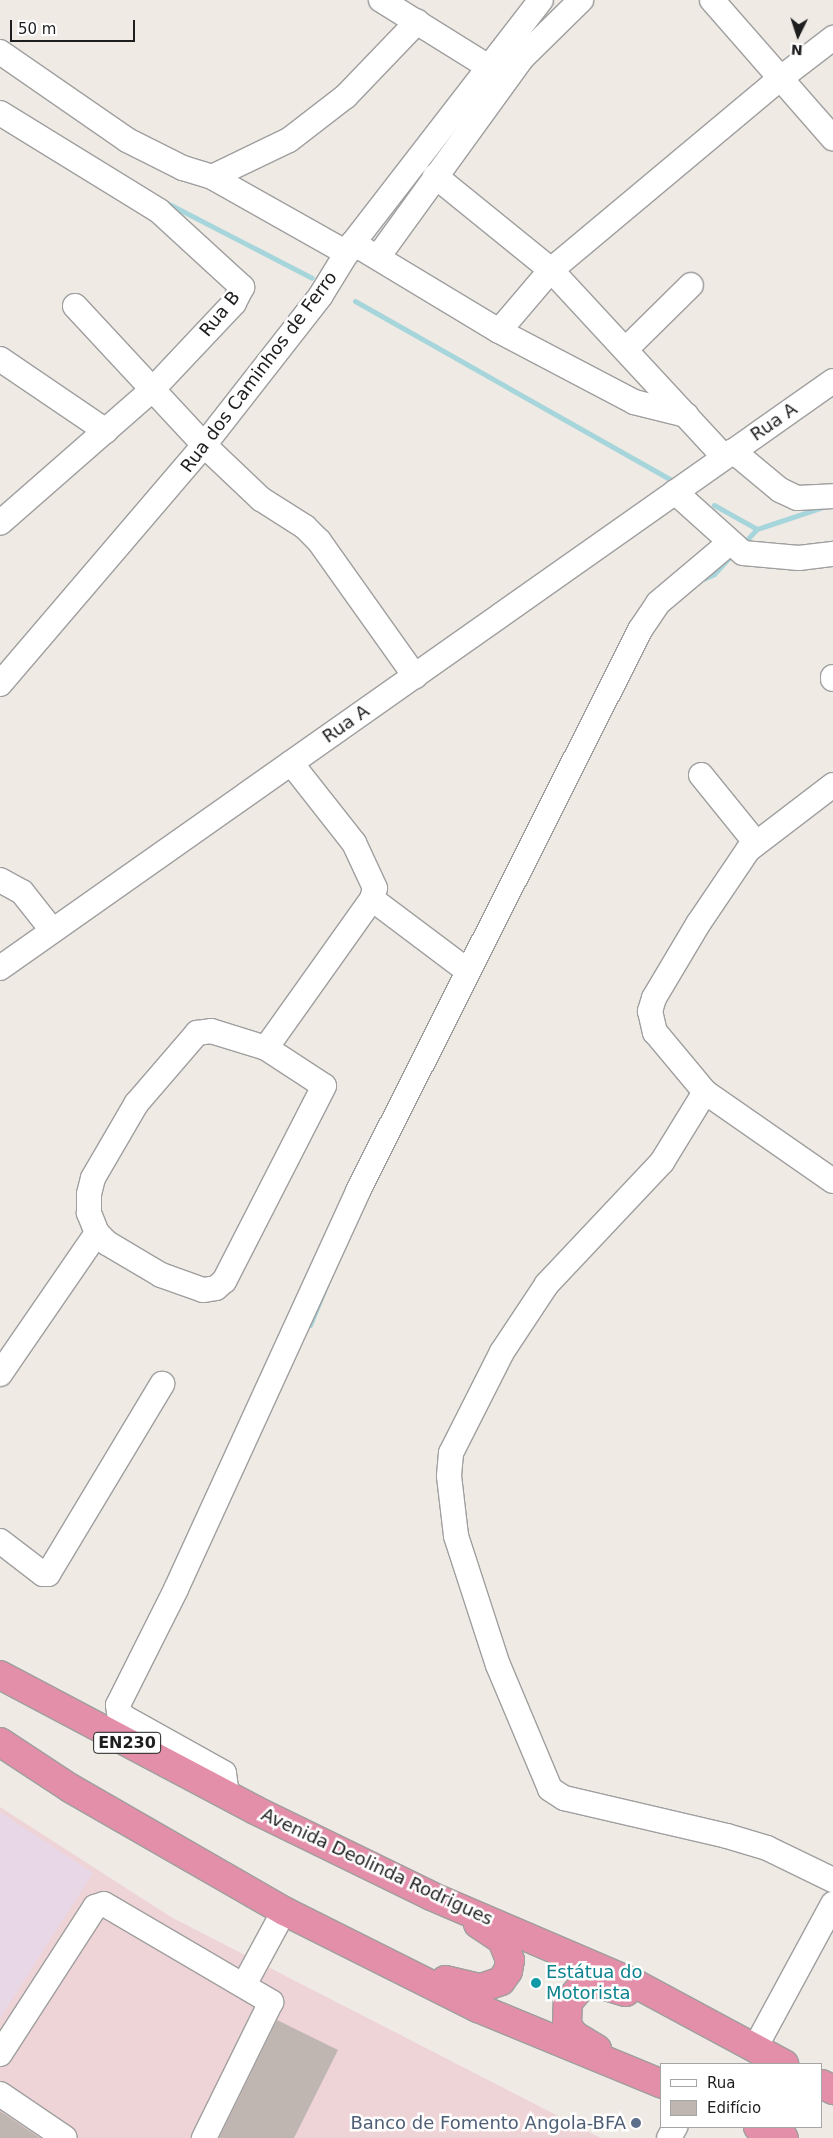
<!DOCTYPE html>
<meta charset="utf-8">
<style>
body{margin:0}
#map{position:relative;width:833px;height:2138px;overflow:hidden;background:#efeae4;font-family:"DejaVu Sans",sans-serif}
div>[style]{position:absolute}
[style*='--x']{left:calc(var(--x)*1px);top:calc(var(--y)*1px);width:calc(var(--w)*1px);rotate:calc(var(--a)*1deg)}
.commercial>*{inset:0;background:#efd4d7}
.industrial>*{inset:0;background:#e8d7e7}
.stream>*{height:5px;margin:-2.5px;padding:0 2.5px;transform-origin:2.5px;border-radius:2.5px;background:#a6d6db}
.building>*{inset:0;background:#bfb5b1}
.roads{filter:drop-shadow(1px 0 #9f9f9f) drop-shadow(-1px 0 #9f9f9f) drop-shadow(0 1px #9f9f9f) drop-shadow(0 -1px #9f9f9f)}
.minor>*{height:24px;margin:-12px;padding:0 12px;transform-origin:12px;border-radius:12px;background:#fff}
.highway>*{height:28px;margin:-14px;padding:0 14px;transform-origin:14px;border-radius:14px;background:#e48faa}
.dots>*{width:14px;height:14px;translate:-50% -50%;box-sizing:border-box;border:2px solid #fff;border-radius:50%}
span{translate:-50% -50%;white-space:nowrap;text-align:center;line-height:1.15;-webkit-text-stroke:5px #fff;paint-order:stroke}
.shield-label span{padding:1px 4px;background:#fff;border:1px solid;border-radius:4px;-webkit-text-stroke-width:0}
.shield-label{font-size:16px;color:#1e1e1e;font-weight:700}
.street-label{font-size:18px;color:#1e1e1e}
.culture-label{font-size:18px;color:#0d838f}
.left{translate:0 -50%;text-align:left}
.service-label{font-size:18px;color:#4e5e75}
.right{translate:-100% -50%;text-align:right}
.legend{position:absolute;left:660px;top:2063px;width:162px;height:65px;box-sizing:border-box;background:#fff;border:1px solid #a5a5a5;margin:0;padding:6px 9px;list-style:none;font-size:15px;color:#1e1e1e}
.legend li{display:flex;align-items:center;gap:10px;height:25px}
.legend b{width:25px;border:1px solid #a5a5a5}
.north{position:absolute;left:773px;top:10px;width:50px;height:50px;-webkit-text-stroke:4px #fff;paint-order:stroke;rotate:184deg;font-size:14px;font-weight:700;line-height:20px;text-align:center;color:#1e1e1e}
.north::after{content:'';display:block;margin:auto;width:18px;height:22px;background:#1e1e1e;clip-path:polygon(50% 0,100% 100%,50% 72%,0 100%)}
.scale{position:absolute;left:10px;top:20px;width:125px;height:22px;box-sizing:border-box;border:2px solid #1e1e1e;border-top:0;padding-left:6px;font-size:15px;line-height:18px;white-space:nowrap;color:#1e1e1e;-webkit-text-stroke:4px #fff;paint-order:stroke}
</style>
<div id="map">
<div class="commercial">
<div style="clip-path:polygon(0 1807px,171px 1917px,601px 2138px,0 2138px)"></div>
</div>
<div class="industrial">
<div style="clip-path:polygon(0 1812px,93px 1873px,0 2018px)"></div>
</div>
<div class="stream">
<div style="--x:165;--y:202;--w:165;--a:27.3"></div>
<div style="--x:355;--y:301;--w:363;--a:29.5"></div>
<div style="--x:714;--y:505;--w:49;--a:29.2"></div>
<div style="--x:742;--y:545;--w:22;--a:-47"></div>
<div style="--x:757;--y:529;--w:70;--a:-18.4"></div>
<div style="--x:703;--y:579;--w:12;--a:-24"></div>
<div style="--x:714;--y:574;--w:22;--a:-47"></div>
<div style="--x:310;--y:1325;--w:58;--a:-67.8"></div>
</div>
<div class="building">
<div style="clip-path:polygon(277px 2020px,338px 2050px,294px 2138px,219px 2138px)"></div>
<div style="clip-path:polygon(0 2111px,40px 2138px,0 2138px)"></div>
</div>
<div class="roads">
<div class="minor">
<div style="--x:381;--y:0;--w:125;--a:31.9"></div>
<div style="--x:712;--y:0;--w:184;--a:48.8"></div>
<div style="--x:0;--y:52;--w:155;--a:34.7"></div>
<div style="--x:127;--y:140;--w:63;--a:26.6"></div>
<div style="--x:183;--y:168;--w:30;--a:17"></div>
<div style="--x:212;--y:177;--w:85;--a:-25.7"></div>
<div style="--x:289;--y:140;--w:72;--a:-37.7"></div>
<div style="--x:346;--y:96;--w:103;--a:-46.2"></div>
<div style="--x:0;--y:113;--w:187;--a:31.6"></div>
<div style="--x:159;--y:211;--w:113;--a:42.5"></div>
<div style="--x:242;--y:287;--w:18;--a:117"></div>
<div style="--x:234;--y:303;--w:118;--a:133.3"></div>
<div style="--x:153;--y:389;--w:203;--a:138.8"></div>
<div style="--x:435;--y:176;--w:149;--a:39"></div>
<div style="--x:551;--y:270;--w:255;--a:47.2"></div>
<div style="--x:212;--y:177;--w:155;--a:29.4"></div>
<div style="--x:353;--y:243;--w:170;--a:31.1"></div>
<div style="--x:499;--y:331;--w:153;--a:27.7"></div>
<div style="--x:634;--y:402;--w:54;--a:14"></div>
<div style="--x:378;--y:257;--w:246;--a:-54.1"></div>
<div style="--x:522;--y:58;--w:83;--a:-44.5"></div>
<div style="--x:75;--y:306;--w:190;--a:47.1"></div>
<div style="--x:204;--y:445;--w:79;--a:43.5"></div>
<div style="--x:261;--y:499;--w:52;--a:32.5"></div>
<div style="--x:305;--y:527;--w:20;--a:45"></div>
<div style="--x:319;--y:541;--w:166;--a:54.6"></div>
<div style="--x:499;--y:331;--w:80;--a:-49.6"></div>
<div style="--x:551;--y:270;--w:300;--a:-39.9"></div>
<div style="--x:781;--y:78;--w:66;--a:-37.6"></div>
<div style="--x:626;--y:349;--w:91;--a:-44.6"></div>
<div style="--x:0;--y:359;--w:128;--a:34.2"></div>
<div style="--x:733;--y:451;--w:61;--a:39.7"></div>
<div style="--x:780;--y:490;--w:19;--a:25"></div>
<div style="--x:797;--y:498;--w:36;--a:-3"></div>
<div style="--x:675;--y:492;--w:91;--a:41.9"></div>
<div style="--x:743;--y:553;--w:56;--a:5.1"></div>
<div style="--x:799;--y:558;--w:34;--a:-7"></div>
<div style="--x:833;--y:677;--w:2;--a:90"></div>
<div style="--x:0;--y:684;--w:314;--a:-49.5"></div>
<div style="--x:204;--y:445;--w:190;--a:-52"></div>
<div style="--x:321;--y:295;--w:61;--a:-58.4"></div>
<div style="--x:353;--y:243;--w:307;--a:-52.3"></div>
<div style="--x:701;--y:775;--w:87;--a:51"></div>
<div style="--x:833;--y:785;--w:107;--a:142.6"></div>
<div style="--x:748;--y:850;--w:89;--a:124"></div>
<div style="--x:698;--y:924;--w:86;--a:120.7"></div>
<div style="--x:654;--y:998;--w:14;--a:107"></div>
<div style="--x:650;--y:1011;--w:22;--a:77"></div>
<div style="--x:655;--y:1032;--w:78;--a:50.2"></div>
<div style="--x:705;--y:1092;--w:156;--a:34.8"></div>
<div style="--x:0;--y:880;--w:25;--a:29"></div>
<div style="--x:22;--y:892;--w:48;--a:51.7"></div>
<div style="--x:372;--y:899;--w:120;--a:36.9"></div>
<div style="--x:0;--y:968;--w:1019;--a:-35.17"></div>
<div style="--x:211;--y:1031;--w:58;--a:17.2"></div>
<div style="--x:266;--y:1048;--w:69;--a:33.2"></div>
<div style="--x:324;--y:1086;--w:219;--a:117.1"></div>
<div style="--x:224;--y:1281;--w:11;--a:139"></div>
<div style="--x:216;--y:1288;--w:13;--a:171"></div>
<div style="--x:203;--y:1290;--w:45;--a:-160.3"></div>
<div style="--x:161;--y:1275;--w:63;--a:-149.3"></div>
<div style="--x:107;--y:1243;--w:14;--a:-135"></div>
<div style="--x:97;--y:1233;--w:22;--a:-112"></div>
<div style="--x:89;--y:1213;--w:19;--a:-90"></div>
<div style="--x:89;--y:1194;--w:16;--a:-76"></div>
<div style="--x:93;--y:1178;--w:86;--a:-59.8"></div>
<div style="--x:136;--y:1104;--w:94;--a:-49.3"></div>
<div style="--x:197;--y:1033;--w:14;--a:-8"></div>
<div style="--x:266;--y:1048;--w:183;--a:-54.6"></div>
<div style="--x:372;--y:899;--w:11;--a:-75"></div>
<div style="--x:375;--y:888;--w:50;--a:-115"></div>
<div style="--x:354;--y:843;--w:102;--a:-128.2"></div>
<div style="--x:705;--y:1092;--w:82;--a:121.6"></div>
<div style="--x:662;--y:1162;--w:168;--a:133.3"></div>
<div style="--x:547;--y:1284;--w:82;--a:123.5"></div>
<div style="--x:502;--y:1352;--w:113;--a:116.8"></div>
<div style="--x:451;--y:1453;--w:23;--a:95"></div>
<div style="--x:449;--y:1476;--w:60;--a:83.3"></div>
<div style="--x:456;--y:1536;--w:136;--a:72"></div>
<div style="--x:498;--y:1665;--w:134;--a:67.2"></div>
<div style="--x:550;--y:1789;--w:17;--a:33"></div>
<div style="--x:564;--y:1798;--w:167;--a:13.1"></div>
<div style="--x:727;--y:1836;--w:42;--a:16.7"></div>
<div style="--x:767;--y:1848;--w:73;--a:25.9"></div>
<div style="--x:0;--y:1374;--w:171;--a:-55.5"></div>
<div style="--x:0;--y:1541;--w:54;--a:37.5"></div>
<div style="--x:43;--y:1574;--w:5;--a:0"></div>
<div style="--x:48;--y:1574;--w:222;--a:-59"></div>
<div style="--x:227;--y:1795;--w:22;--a:-98"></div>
<div style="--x:224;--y:1773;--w:115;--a:-150.8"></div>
<div style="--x:124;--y:1717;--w:7;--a:-135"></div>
<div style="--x:119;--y:1712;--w:7;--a:-98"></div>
<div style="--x:118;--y:1705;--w:130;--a:-63.4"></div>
<div style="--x:176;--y:1589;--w:438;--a:-65.4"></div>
<div style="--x:358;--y:1191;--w:628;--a:-63.31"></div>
<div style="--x:640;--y:630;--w:32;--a:-56"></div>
<div style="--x:658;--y:603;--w:92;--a:-40.1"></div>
<div style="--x:244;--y:1985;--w:84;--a:-61.6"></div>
<div style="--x:755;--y:2048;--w:164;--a:-61.6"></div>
<div style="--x:0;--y:2054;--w:175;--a:-57.1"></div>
<div style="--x:95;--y:1907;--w:9;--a:-18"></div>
<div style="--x:104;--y:1904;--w:194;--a:30.4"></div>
<div style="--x:271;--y:2002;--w:152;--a:116.2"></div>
<div style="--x:0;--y:2094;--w:78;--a:34.1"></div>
<div style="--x:669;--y:2138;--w:13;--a:-61"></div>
</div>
<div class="highway">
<div style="--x:0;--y:1675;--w:289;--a:27.9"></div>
<div style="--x:255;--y:1810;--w:196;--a:26"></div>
<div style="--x:431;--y:1896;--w:219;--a:23.2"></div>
<div style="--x:632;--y:1982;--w:173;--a:28.3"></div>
<div style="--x:0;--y:1742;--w:84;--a:33.3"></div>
<div style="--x:70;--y:1788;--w:247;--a:29.9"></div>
<div style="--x:284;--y:1911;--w:217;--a:26.6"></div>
<div style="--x:478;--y:2008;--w:199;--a:22.4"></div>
<div style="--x:445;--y:1980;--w:37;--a:13"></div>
<div style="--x:481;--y:1988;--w:21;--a:-19"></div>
<div style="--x:501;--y:1981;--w:12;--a:-55"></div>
<div style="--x:508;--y:1971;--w:11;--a:-80"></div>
<div style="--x:510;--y:1960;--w:22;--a:-112"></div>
<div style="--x:502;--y:1940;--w:29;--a:-146"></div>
<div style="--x:597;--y:2049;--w:27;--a:-149"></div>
<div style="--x:574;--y:2035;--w:12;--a:-125"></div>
<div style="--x:567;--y:2025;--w:23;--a:-88"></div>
<div style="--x:568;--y:2002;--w:23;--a:-49"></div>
<div style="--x:583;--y:1985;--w:13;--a:-9"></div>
<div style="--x:596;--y:1983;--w:31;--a:17"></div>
<div style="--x:822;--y:2084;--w:13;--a:29"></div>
<div style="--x:758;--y:2127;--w:28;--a:23"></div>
</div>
</div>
<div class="dots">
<div style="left:536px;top:1983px;background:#0f9aa8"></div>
<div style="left:636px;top:2123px;background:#5c6f8a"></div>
</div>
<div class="shield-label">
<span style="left:127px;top:1743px">EN230</span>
</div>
<div class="street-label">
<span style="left:220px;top:314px;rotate:-51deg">Rua B</span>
<span style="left:259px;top:372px;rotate:-53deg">Rua dos Caminhos de Ferro</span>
<span style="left:774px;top:422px;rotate:-35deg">Rua A</span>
<span style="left:346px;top:724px;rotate:-35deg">Rua A</span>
<span style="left:377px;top:1867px;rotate:25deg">Avenida Deolinda Rodrigues</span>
</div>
<div class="culture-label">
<span class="left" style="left:546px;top:1983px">Estátua do<br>Motorista</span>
</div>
<div class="service-label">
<span class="right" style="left:626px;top:2123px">Banco de Fomento Angola-BFA</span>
</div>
<ul class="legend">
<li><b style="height:6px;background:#fff"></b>Rua</li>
<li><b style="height:14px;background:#bfb5b1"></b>Edifício</li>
</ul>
<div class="north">N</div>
<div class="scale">50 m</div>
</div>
